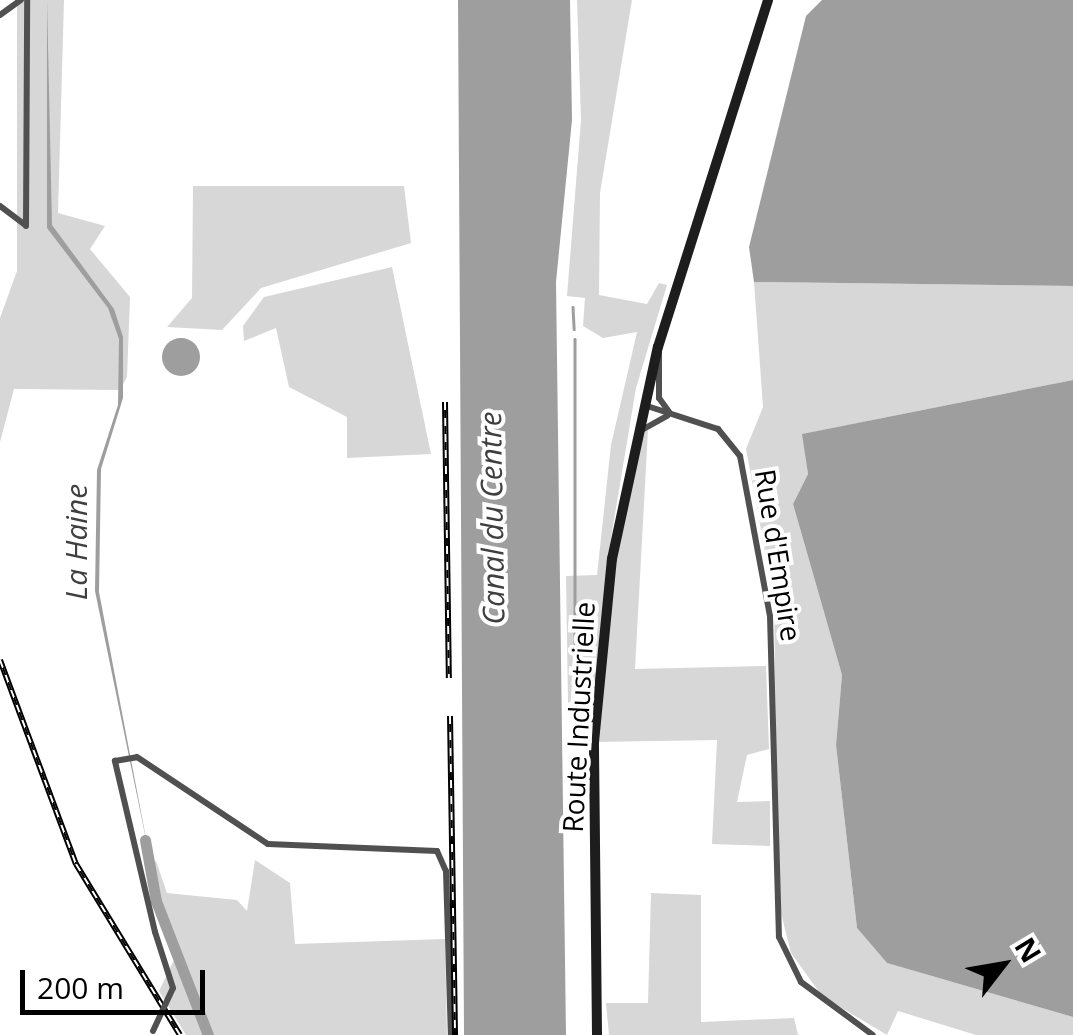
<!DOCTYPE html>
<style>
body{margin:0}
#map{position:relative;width:1073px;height:1035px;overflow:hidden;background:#fff;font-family:"Open Sans",sans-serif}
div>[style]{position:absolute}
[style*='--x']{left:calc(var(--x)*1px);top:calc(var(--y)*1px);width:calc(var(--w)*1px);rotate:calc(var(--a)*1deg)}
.green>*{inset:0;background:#d7d7d7}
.water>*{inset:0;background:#9e9e9e}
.round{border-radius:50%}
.stream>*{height:2.5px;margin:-1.25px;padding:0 1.25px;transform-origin:1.25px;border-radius:1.25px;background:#9e9e9e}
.river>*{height:11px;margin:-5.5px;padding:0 5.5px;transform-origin:5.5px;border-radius:5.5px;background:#9e9e9e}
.street>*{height:6px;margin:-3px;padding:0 3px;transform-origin:3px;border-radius:3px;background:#505050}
.secondary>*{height:10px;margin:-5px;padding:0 5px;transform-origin:5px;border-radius:5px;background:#1d1d1d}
.rail>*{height:6px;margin-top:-3px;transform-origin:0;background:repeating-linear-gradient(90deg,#fff 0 8px,#000 0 16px);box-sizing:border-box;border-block:2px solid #000}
.street-bridge>*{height:6px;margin:-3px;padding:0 3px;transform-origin:3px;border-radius:3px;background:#505050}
span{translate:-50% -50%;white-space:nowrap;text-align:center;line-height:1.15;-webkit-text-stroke:8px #fff;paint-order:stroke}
.street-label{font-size:28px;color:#000}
.water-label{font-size:30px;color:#3f3f3f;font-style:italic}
.north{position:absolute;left:953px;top:915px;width:100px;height:100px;-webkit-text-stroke:8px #fff;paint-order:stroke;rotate:59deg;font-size:28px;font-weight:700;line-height:40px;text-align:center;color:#000}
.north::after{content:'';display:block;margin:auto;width:35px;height:45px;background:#000;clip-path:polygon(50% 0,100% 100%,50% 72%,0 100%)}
.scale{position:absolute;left:20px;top:970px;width:185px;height:45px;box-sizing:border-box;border:5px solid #000;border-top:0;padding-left:12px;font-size:30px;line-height:35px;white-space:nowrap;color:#000;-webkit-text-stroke:8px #fff;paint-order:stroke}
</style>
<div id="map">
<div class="green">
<div style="clip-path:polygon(17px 0,64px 0,58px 213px,105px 226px,90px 249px,130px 297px,127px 377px,120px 390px,14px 389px,0 442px,0 318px,17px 271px)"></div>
<div style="clip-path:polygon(577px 0,632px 0,600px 193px,599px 295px,647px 304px,659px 283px,667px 285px,636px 388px,605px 574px,635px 435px,648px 430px,635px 669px,766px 666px,769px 749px,747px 755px,737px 802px,770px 801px,770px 846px,712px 844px,717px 740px,594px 742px,595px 690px,568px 703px,566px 576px,597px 575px,611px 445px,637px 332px,603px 338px,583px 326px,585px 298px,567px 296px,581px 120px)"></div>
<div style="clip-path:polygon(193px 186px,404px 186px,411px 243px,261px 288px,222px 330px,167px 327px,192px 298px)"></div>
<div style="clip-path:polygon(392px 267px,431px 454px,347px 458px,347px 417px,289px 387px,276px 328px,244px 341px,243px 326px,264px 297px)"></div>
<div style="clip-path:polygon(754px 282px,1073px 286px,1073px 380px,803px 434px,808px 474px,793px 504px,842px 675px,836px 745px,857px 928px,887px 963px,1073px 1017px,1073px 1035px,976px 1035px,898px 1011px,887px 1035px,822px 996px,791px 953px,778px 901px,774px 599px,746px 449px,763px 407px)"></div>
<div style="clip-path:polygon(255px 860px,290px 883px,295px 944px,445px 939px,447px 1035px,186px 1035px,159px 991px,174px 960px,145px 862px,156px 861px,167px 893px,237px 900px,247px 911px)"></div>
<div style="clip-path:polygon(651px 893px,701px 895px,701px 1022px,794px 1018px,798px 1035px,609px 1035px,606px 1003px,648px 1003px)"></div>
</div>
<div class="water">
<div style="clip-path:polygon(47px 0,52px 225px,114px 309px,123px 337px,123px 398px,101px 469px,99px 592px,149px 854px,95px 591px,97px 470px,118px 405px,119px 339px,108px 308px,47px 228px)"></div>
<div style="clip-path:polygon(458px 0,570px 0,572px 120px,556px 282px,566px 1035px,464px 1035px)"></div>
<div style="clip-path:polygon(822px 0,1073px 0,1073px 286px,754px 282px,749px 247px,806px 16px)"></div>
<div class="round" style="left:162px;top:338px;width:38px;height:38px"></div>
<div style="clip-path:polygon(1073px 380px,1073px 1017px,887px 963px,857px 928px,836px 745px,842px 675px,793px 504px,808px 474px,802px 434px)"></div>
</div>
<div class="stream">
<div style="--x:573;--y:307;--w:22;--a:87"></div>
<div style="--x:575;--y:339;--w:346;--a:90"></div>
</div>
<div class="river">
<div style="--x:145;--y:840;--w:62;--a:79.8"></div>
<div style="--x:156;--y:901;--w:144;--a:68.8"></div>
</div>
<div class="street">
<div style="--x:0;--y:15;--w:26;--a:-36"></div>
<div style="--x:0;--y:206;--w:31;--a:37"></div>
<div style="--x:26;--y:226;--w:226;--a:-89.7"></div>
<div style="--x:659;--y:350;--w:48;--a:90"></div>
<div style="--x:659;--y:398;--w:17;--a:54"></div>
<div style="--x:644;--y:405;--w:78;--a:18"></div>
<div style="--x:718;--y:429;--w:35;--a:51"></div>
<div style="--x:740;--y:456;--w:163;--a:79.4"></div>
<div style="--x:770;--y:616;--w:321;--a:88.4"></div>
<div style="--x:779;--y:937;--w:50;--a:63.9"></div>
<div style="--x:801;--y:982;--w:89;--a:36.4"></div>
<div style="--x:640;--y:431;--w:31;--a:-29"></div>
<div style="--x:155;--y:932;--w:176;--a:-103.2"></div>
<div style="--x:115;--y:761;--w:22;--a:-10"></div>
<div style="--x:137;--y:757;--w:157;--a:33.6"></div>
<div style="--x:268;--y:844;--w:169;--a:2.4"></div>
<div style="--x:437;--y:851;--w:22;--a:66"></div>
<div style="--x:446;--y:871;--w:164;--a:88.3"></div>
</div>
<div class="secondary">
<div style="--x:597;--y:1035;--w:293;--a:-90.6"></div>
<div style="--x:594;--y:742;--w:184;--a:-84.4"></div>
<div style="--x:612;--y:559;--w:217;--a:-77.8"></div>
<div style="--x:658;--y:347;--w:364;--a:-72.4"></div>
</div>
<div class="rail">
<div style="--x:445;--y:402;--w:276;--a:89.2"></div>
<div style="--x:0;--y:660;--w:218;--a:69.6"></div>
<div style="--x:76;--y:864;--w:200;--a:58.7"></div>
<div style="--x:450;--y:716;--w:319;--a:89.1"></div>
</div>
<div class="street-bridge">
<div style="--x:153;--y:1031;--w:47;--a:-65.1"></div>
<div style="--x:173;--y:988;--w:59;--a:-107.8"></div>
</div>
<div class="street-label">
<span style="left:779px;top:555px;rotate:81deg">Rue d'Empire</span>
<span style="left:578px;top:717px;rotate:-87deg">Route Industrielle</span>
</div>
<div class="water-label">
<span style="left:492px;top:518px;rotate:-91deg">Canal du Centre</span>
<span style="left:76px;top:542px;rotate:-90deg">La Haine</span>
</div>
<div class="north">N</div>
<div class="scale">200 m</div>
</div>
